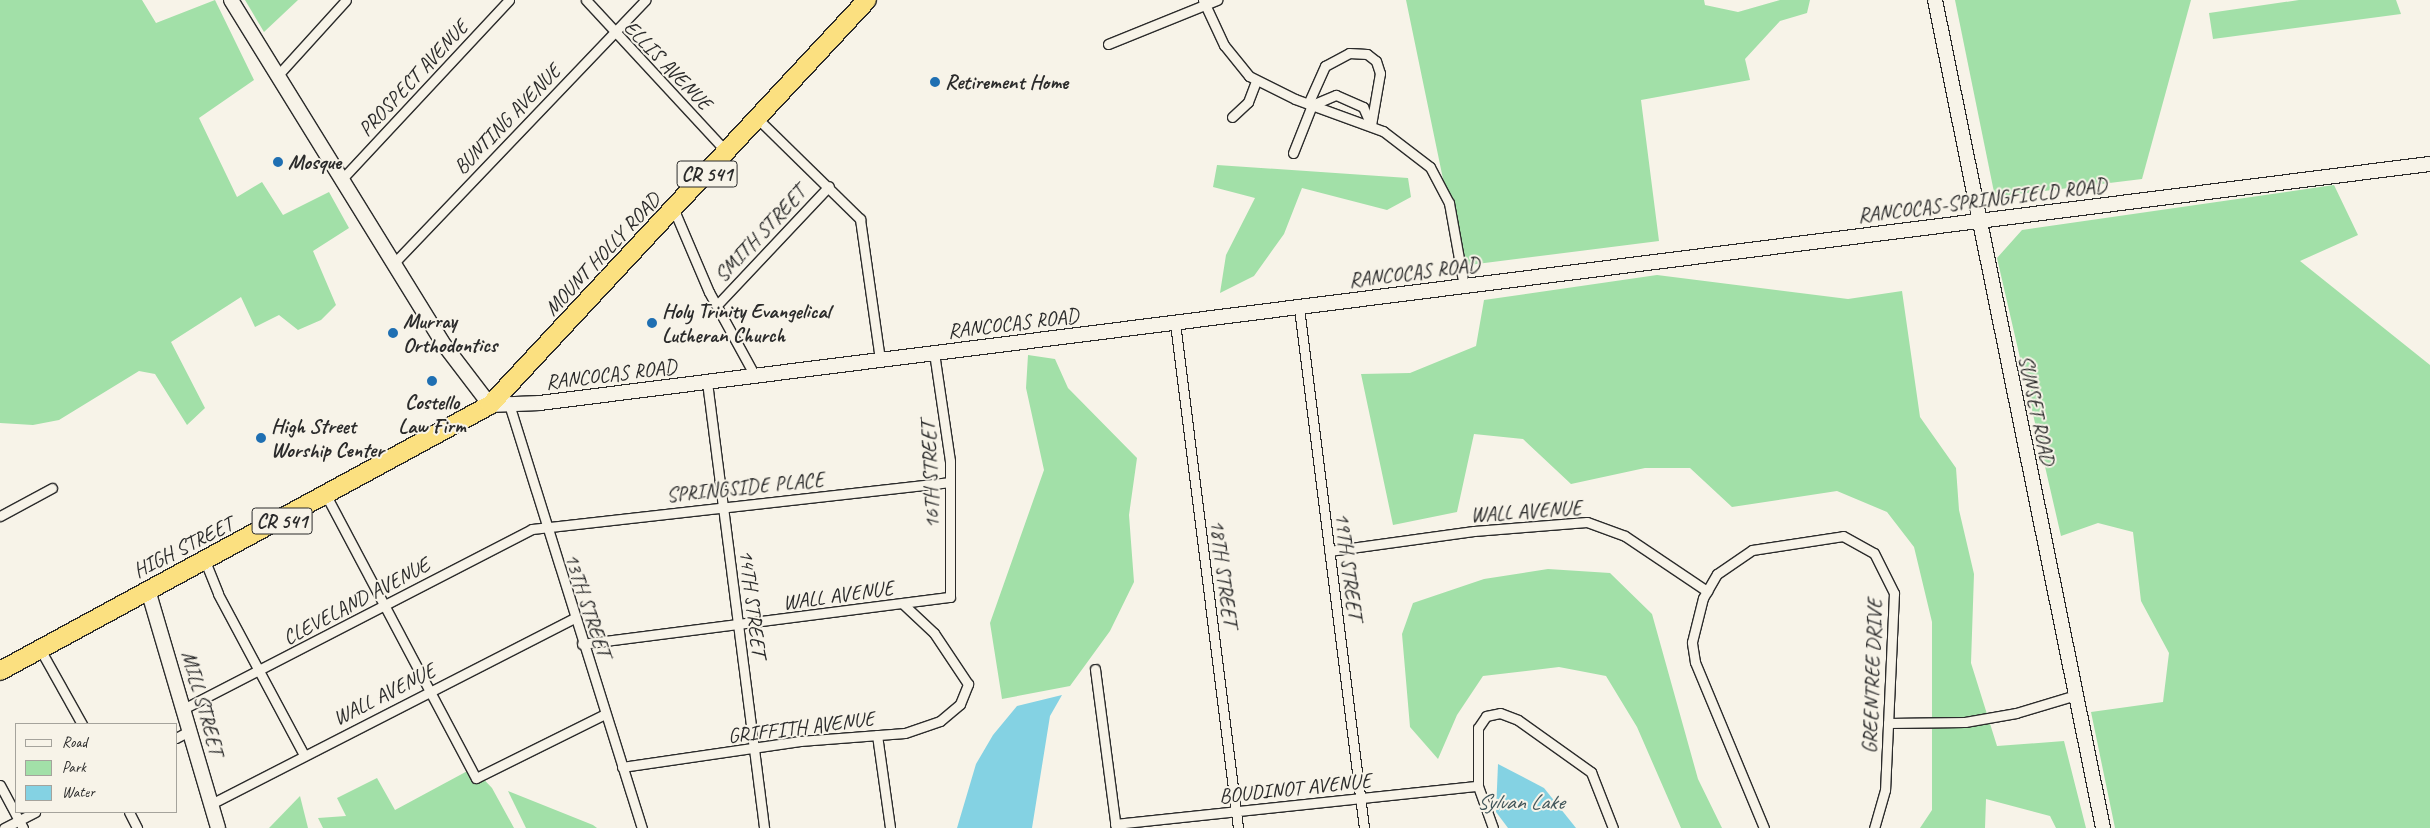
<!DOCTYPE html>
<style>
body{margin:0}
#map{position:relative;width:2430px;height:828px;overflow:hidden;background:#f7f3e8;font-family:Caveat,sans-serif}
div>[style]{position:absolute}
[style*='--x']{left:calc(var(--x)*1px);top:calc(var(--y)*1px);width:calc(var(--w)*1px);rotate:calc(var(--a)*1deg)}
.green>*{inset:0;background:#a2e0a8}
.water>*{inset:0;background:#84d2e3}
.roads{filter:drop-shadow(1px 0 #2b2b2b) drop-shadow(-1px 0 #2b2b2b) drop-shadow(0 1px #2b2b2b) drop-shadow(0 -1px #2b2b2b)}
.street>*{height:9px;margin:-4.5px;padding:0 4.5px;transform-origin:4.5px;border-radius:4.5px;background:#f7f3e8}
.secondary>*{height:14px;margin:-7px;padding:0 7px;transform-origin:7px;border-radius:7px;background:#f7f3e8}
.highway>*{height:18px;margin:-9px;padding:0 9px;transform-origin:9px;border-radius:9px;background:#fbe080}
.dots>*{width:14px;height:14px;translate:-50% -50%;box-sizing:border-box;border:2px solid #f7f3e8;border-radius:50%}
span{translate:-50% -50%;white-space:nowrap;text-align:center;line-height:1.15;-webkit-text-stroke:4px #f7f3e8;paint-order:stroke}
.shield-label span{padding:1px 4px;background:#f7f3e8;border:1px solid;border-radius:4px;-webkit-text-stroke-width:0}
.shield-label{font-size:20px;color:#2b2b2b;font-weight:700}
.street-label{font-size:21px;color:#2b2b2b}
.poi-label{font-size:21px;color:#2b2b2b;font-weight:700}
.left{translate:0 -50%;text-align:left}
.water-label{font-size:22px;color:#415559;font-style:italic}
.legend{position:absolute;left:15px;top:723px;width:162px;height:90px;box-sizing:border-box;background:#f7f3e8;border:1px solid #a5a39c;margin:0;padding:6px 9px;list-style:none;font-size:15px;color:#2b2b2b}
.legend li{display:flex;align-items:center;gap:10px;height:25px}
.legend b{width:25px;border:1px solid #a5a39c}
</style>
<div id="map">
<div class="green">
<div style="clip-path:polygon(0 0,142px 0,156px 23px,215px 0,254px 80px,199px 118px,237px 197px,262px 182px,283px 215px,329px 192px,349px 228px,313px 251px,336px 305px,321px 320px,298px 330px,279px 315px,255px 327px,241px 297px,171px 342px,205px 408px,187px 425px,155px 374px,139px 371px,59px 420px,33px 425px,0 423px)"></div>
<div style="clip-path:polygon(245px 0,298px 0,264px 32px)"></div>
<div style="clip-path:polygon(1406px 0,1704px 0,1705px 5px,1738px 12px,1780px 0,1810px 0,1807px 13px,1780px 21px,1745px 59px,1750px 80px,1641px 100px,1659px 241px,1461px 266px)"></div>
<div style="clip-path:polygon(1955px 0,2191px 0,2142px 179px,1995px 197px)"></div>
<div style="clip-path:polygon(2299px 0,2396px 0,2401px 14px,2213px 39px,2209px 13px)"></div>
<div style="clip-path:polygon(1217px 165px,1408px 178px,1411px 197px,1387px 210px,1302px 188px,1284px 234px,1254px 276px,1220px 293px,1226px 255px,1255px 198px,1213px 187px)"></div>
<div style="clip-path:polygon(2334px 185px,2358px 235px,2300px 261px,2430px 365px,2430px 828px,2115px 828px,2091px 712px,2163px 702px,2169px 653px,2141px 601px,2133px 532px,2098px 523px,2061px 536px,1997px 258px,2022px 230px)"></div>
<div style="clip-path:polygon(1657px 275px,1848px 299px,1902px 291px,1920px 417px,1956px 468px,1959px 510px,1974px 574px,1971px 663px,1997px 746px,2064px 741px,2086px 828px,2056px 828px,2050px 816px,1986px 799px,1985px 828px,1920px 828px,1932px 810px,1932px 622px,1914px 547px,1887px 512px,1837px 491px,1732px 507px,1690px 468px,1645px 468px,1571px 484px,1523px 439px,1474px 434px,1457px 512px,1393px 525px,1361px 374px,1410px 373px,1476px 346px,1484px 300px)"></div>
<div style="clip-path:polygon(1028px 355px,1055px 359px,1068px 388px,1137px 458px,1129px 515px,1134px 582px,1110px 631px,1070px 686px,1002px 699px,990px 623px,1044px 470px,1026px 388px)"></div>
<div style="clip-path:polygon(1548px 569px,1610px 573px,1652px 614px,1698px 779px,1722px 828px,1681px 828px,1637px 727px,1606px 676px,1559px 667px,1483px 676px,1457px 715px,1438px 759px,1410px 727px,1402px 634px,1413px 603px,1484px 579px)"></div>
<div style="clip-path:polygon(473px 768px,492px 788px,514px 828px,323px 828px,318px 818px,346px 816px,337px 798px,377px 778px,395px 810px)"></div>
<div style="clip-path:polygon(508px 791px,593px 825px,597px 828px,526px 828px)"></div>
<div style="clip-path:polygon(300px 796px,308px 828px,269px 828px)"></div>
</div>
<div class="water">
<div style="clip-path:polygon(1062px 695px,1050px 716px,1032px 828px,957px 828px,976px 764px,993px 735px,1017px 706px)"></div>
<div style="clip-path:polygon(1498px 764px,1544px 788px,1576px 828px,1508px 828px,1496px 812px)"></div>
</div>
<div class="roads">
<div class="street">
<div style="--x:586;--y:0;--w:207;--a:47.2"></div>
<div style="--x:1203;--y:0;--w:50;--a:65"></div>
<div style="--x:1224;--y:45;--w:40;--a:51"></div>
<div style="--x:1249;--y:76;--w:51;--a:26.6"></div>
<div style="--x:1295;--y:99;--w:94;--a:20"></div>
<div style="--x:1383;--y:131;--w:59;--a:37.5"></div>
<div style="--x:1430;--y:167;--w:41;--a:62.2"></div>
<div style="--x:1449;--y:203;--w:84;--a:79.8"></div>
<div style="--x:1108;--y:44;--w:118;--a:-22"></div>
<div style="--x:278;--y:75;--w:101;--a:-47.8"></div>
<div style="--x:1308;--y:104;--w:42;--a:-65.9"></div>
<div style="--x:1325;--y:66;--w:27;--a:-28"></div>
<div style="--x:1349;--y:53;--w:18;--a:3"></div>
<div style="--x:1367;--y:54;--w:11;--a:38"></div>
<div style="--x:1376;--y:61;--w:13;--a:72"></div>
<div style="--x:1380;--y:73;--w:53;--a:99.8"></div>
<div style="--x:1232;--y:117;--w:22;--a:-43"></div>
<div style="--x:1248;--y:102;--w:22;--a:-69"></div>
<div style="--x:758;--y:119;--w:143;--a:44.4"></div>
<div style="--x:860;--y:219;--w:142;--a:81.9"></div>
<div style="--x:1293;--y:153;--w:52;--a:-68.4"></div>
<div style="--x:1312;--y:105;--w:26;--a:-23"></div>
<div style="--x:1336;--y:95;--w:30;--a:24"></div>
<div style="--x:1363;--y:107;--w:20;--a:66"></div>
<div style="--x:342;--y:179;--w:245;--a:-47"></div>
<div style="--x:674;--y:210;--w:89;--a:66.9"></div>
<div style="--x:709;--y:292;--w:96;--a:61.3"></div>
<div style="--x:394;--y:263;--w:364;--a:-46.3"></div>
<div style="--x:717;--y:305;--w:163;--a:-46.7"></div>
<div style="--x:1299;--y:308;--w:524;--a:82.87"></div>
<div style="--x:1175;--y:323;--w:509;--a:82.89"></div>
<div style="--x:707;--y:382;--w:450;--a:82.7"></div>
<div style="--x:508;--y:401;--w:448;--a:72.6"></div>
<div style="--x:327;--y:497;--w:318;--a:62.1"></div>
<div style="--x:476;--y:778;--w:144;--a:-26.4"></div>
<div style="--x:0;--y:516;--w:59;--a:-28.3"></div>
<div style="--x:1329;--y:551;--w:146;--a:-7.9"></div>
<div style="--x:1474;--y:531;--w:113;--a:-4.6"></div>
<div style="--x:1587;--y:522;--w:40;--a:20.2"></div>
<div style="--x:1625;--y:536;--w:99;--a:33.9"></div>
<div style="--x:205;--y:561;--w:35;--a:68"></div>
<div style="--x:218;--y:594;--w:183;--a:61.9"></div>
<div style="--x:582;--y:644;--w:371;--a:-7.3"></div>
<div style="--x:950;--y:597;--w:136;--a:-90"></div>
<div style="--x:950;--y:461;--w:109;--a:-98.4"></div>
<div style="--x:40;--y:649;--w:86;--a:60.8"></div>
<div style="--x:1095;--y:669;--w:160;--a:82.5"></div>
<div style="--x:185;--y:708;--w:390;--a:-27.3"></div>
<div style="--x:532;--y:529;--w:419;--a:-6.4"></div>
<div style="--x:1888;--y:723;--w:77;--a:-0.7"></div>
<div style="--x:1965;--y:722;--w:52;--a:-10"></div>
<div style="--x:2016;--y:713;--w:63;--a:-16.7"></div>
<div style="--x:877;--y:735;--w:94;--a:82"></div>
<div style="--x:176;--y:738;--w:17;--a:-28"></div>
<div style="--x:622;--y:767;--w:180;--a:-8.3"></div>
<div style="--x:800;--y:741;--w:105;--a:-4.4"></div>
<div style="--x:905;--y:733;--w:37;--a:-19"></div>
<div style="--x:940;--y:721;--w:26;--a:-40"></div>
<div style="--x:960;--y:704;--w:22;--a:-68"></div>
<div style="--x:968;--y:684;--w:61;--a:-123.7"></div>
<div style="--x:934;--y:633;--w:42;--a:-136.9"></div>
<div style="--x:0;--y:785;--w:49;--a:61.9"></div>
<div style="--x:211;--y:804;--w:408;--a:-27.1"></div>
<div style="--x:129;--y:812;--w:18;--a:63"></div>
<div style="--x:1115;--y:824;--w:365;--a:-6"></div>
<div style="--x:4;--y:828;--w:35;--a:-27"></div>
<div style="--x:1493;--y:828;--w:45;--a:-109.7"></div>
<div style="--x:1478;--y:786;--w:58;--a:-90"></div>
<div style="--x:1478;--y:728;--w:14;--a:-56"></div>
<div style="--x:1486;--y:716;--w:14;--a:-12"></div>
<div style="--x:1500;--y:713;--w:19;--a:21"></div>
<div style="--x:1518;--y:720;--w:90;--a:35.5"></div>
<div style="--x:1591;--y:772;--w:60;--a:68.6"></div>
<div style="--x:1764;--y:828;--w:180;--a:-112.6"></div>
<div style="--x:1695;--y:662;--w:20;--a:-99"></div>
<div style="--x:1692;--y:642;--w:45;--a:-76"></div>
<div style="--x:1703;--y:598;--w:28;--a:-60"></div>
<div style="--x:1717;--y:574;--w:42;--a:-34.4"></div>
<div style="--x:1752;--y:550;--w:92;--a:-8.7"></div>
<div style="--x:1843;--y:536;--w:35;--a:29"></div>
<div style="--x:1874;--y:553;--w:45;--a:63.4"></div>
<div style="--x:1894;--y:593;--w:197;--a:92.6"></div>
<div style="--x:1885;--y:790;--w:40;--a:106"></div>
</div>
<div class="secondary">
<div style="--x:231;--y:0;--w:407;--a:58.3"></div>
<div style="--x:445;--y:346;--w:74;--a:52.7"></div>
<div style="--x:490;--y:405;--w:50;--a:-2.3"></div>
<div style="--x:540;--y:403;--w:1905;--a:-7.21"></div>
<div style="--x:1935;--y:0;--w:845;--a:78.53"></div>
<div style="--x:148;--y:590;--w:248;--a:73.6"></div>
</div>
<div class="highway">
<div style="--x:0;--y:671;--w:558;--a:-28.5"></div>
<div style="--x:490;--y:405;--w:553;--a:-47.05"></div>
</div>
</div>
<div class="dots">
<div style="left:935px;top:82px;background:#1f6fb2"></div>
<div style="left:278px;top:162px;background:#1f6fb2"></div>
<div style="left:652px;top:323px;background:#1f6fb2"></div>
<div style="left:393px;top:333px;background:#1f6fb2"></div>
<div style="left:432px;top:381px;background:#1f6fb2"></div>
<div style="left:261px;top:438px;background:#1f6fb2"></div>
</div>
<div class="shield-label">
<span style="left:707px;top:174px">CR 541</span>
<span style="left:282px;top:521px">CR 541</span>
</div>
<div class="street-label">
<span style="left:668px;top:65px;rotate:46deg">ELLIS AVENUE</span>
<span style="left:413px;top:78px;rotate:-47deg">PROSPECT AVENUE</span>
<span style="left:507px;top:119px;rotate:-46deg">BUNTING AVENUE</span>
<span style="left:1982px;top:200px;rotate:-7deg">RANCOCAS-SPRINGFIELD ROAD</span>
<span style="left:760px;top:234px;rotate:-47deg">SMITH STREET</span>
<span style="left:602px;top:254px;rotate:-47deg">MOUNT HOLLY ROAD</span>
<span style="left:1414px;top:272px;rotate:-7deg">RANCOCAS ROAD</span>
<span style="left:1013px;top:323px;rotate:-7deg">RANCOCAS ROAD</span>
<span style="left:611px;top:374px;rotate:-7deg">RANCOCAS ROAD</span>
<span style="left:2037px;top:410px;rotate:78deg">SUNSET ROAD</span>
<span style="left:930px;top:475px;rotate:-92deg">16TH STREET</span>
<span style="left:745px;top:487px;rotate:-6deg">SPRINGSIDE PLACE</span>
<span style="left:1526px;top:511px;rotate:-4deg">WALL AVENUE</span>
<span style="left:183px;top:547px;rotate:-27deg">HIGH STREET</span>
<span style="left:1349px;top:566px;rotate:83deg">19TH STREET</span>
<span style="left:1224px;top:573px;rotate:83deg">18TH STREET</span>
<span style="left:838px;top:595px;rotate:-8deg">WALL AVENUE</span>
<span style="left:356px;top:601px;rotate:-28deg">CLEVELAND AVENUE</span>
<span style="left:753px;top:603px;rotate:83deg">14TH STREET</span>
<span style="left:588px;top:605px;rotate:72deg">13TH STREET</span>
<span style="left:1872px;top:676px;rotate:-88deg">GREENTREE DRIVE</span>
<span style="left:384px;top:694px;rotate:-27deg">WALL AVENUE</span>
<span style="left:203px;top:703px;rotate:74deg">MILL STREET</span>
<span style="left:801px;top:727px;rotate:-7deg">GRIFFITH AVENUE</span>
<span style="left:1295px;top:788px;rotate:-6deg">BOUDINOT AVENUE</span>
</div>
<div class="poi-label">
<span class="left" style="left:945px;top:82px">Retirement Home</span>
<span class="left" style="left:288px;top:162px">Mosque</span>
<span class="left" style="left:662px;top:323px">Holy Trinity Evangelical<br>Lutheran Church</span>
<span class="left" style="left:403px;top:333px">Murray<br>Orthodontics</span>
<span style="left:432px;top:414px">Costello<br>Law Firm</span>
<span class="left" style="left:271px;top:438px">High Street<br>Worship Center</span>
</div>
<div class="water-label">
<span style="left:1520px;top:803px">Sylvan Lake</span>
</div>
<ul class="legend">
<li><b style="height:6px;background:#f7f3e8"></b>Road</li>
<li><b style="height:14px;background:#a2e0a8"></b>Park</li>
<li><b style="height:14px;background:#84d2e3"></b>Water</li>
</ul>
</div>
